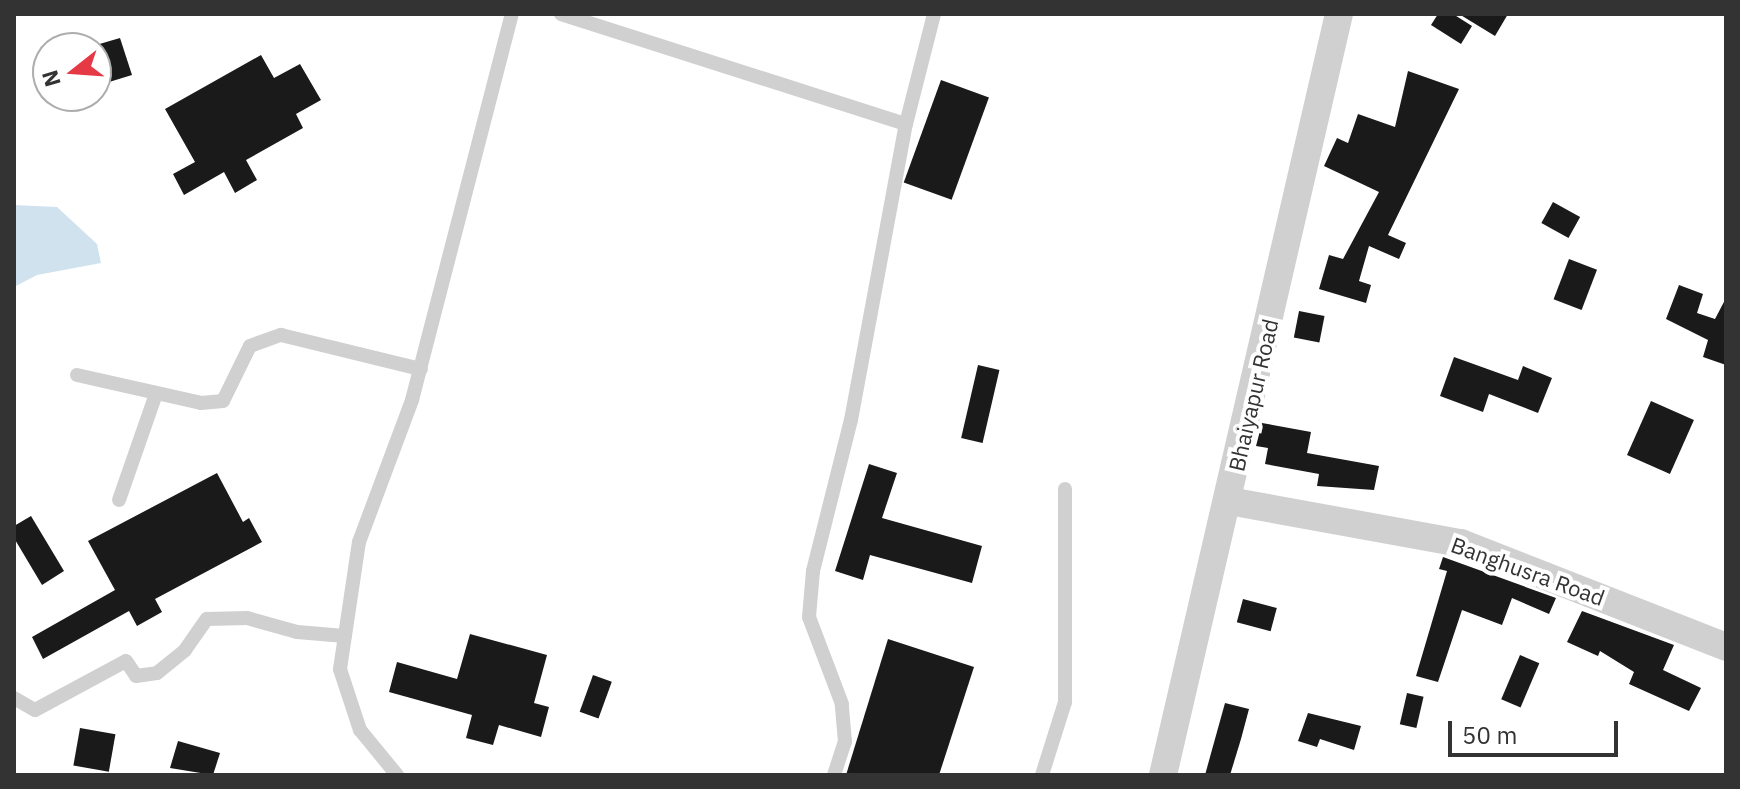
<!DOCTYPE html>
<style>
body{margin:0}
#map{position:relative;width:1740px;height:789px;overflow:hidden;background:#fff;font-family:"IBM Plex Sans",sans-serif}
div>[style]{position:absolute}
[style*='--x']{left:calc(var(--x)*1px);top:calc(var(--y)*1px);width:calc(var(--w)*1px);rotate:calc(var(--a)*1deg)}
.water>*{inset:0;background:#cfe2ee}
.building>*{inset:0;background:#1a1a1a;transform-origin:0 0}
.lane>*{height:14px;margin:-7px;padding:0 7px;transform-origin:7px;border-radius:7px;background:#d0d0d0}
.street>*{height:28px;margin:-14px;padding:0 14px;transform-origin:14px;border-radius:14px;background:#d0d0d0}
span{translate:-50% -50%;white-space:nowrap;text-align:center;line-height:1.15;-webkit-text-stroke:8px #fff;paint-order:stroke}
.street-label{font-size:22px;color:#333}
.frame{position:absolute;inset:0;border:16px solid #333;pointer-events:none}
.north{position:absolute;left:32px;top:32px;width:80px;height:80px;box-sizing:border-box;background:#fff;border:2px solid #adadad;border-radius:50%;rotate:253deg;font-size:22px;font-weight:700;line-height:32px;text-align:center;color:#333}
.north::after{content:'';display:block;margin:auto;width:28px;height:36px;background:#e63946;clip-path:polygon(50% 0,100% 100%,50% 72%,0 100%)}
.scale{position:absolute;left:1448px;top:721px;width:170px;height:36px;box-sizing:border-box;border:4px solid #333;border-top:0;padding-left:10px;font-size:24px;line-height:28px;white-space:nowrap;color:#333;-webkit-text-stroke:6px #fff;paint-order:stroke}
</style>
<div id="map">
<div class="water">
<div style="clip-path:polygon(14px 205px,57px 207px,97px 244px,101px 263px,37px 275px,14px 287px)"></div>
</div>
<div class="building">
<div style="clip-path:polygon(1438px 14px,1453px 14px,1472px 26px,1461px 44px,1431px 25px)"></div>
<div style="clip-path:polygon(1459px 14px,1508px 14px,1495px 36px)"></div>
<div style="clip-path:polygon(120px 38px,132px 75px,96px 86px,96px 45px)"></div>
<div style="clip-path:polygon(261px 55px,274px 78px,300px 64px,321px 100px,296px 114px,303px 128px,246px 160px,257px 180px,235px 193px,224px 172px,184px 195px,173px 174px,195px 162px,165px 109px)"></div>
<div style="clip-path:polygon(1408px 71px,1459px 89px,1388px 235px,1406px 243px,1399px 259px,1369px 246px,1359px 281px,1371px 285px,1366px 303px,1319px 289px,1329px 255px,1343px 259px,1379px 192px,1324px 166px,1337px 138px,1348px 143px,1358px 114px,1395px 127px)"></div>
<div style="left:941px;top:80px;width:51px;height:109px;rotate:20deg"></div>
<div style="left:1553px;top:202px;width:31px;height:24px;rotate:29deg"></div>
<div style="left:1569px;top:259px;width:30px;height:43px;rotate:21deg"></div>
<div style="clip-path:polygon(1679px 285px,1703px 294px,1697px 313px,1715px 319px,1726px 298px,1726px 365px,1703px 357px,1708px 340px,1666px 319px)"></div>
<div style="left:1299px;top:311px;width:26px;height:27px;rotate:11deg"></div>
<div style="clip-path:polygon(1454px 357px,1518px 380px,1523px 366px,1552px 378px,1538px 413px,1489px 394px,1483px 412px,1440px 396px)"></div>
<div style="left:978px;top:365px;width:22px;height:75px;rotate:13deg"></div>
<div style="left:1651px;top:401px;width:47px;height:59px;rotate:24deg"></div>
<div style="clip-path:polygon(1262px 423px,1311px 432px,1307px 453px,1379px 466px,1374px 490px,1317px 486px,1319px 474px,1265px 464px,1268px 448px,1256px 446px)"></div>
<div style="clip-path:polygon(869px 464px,897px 473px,882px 518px,982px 546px,972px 583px,870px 555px,863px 580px,835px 571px)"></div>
<div style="clip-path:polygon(217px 473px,243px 522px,249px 518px,262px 542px,155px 599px,162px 612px,137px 626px,129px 611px,43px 659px,32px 637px,115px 590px,88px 541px)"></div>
<div style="clip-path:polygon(31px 516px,64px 571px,42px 585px,14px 538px,14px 526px)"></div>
<div style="clip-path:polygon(1443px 557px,1556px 598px,1549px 614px,1512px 598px,1502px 625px,1462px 610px,1438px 682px,1416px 676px,1447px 571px,1439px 569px)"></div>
<div style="left:1243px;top:599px;width:35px;height:24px;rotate:15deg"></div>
<div style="clip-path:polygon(1582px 611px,1674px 645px,1663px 670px,1701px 688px,1689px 711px,1629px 684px,1634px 672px,1600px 651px,1598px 656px,1567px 642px)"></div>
<div style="clip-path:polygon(470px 634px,547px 655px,534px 703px,549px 707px,541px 737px,499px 725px,493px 745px,466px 738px,472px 715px,389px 692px,397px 662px,457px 679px)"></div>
<div style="clip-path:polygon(888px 639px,974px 667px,939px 775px,846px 775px)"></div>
<div style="left:1520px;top:655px;width:21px;height:48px;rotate:23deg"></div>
<div style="left:593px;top:675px;width:20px;height:39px;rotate:20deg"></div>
<div style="left:1407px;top:693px;width:17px;height:32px;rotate:13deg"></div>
<div style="clip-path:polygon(1225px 703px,1249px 709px,1241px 739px,1230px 775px,1205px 775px)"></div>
<div style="clip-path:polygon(1308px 713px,1361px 726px,1354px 750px,1320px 739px,1317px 747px,1298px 741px)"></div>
<div style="left:80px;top:728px;width:36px;height:38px;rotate:10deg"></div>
<div style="clip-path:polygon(178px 741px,220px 753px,213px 775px,170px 768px)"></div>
</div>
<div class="lane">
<div style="--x:561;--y:14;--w:362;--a:17.7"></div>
<div style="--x:906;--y:124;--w:114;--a:-75.7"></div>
<div style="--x:77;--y:375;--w:127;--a:12.7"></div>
<div style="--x:201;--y:403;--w:22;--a:-5"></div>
<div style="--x:223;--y:401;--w:61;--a:-63.9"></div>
<div style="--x:250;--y:346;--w:33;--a:-20"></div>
<div style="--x:281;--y:335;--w:144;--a:13.7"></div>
<div style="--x:119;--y:500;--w:112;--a:-70.8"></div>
<div style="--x:14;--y:698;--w:24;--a:30"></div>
<div style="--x:35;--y:710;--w:103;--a:-28.3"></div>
<div style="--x:126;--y:661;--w:18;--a:56"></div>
<div style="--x:136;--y:676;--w:21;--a:-8"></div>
<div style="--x:157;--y:673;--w:36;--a:-39"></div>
<div style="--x:185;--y:650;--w:38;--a:-55"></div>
<div style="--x:207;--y:619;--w:40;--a:-1.4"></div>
<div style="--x:247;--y:618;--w:52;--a:15.6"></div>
<div style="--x:297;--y:632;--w:48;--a:4.8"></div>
<div style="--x:397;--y:775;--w:58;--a:-129.4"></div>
<div style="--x:360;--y:730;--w:64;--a:-108.2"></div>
<div style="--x:340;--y:669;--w:128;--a:-81.5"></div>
<div style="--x:359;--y:542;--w:152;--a:-69.5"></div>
<div style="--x:412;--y:400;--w:399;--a:-75.5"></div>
<div style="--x:834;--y:775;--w:35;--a:-72"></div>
<div style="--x:845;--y:742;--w:38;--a:-95"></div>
<div style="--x:842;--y:704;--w:93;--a:-110.8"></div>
<div style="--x:809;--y:617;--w:46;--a:-85"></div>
<div style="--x:813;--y:571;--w:156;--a:-75.9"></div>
<div style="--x:851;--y:420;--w:301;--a:-79.5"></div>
<div style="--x:1042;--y:775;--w:77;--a:-72.5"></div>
<div style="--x:1065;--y:702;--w:213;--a:-90"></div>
</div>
<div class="street">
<div style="--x:1229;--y:501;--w:236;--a:10.3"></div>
<div style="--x:1461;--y:543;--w:285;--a:21.4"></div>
<div style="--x:1163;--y:775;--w:781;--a:-76.98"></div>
</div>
<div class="street-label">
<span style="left:1253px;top:395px;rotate:-77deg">Bhaiyapur Road</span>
<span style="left:1528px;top:571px;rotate:20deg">Banghusra Road</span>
</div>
<div class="frame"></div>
<div class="north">N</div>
<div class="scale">50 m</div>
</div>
